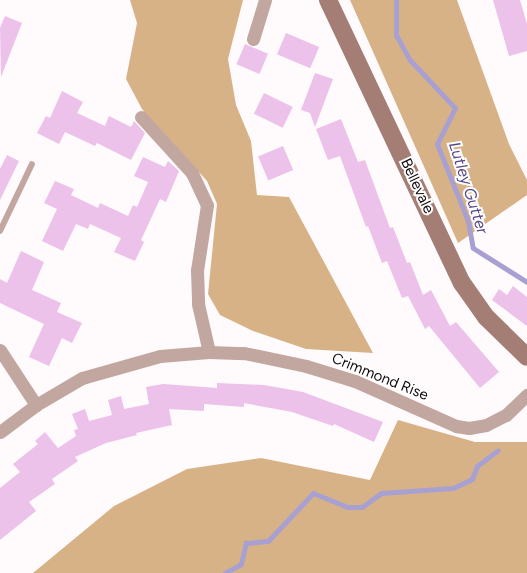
<!DOCTYPE html>
<style>
body{margin:0}
#map{position:relative;width:527px;height:573px;overflow:hidden;background:#fffafb;font-family:Figtree,sans-serif}
div>[style]{position:absolute}
[style*='--x']{left:calc(var(--x)*1px);top:calc(var(--y)*1px);width:calc(var(--w)*1px);rotate:calc(var(--a)*1deg)}
.forest>*{inset:0;background:#d8b287}
.stream>*{height:5px;margin:-2.5px;padding:0 2.5px;transform-origin:2.5px;border-radius:2.5px;background:#a9a0d2}
.building>*{inset:0;background:#ecc1ea;transform-origin:0 0}
.lane>*{height:6px;margin:-3px;padding:0 3px;transform-origin:3px;border-radius:3px;background:#c1a7a0}
.street>*{height:13px;margin:-6.5px;padding:0 6.5px;transform-origin:6.5px;border-radius:6.5px;background:#c1a7a0}
.secondary>*{height:18px;margin:-9px;padding:0 9px;transform-origin:9px;border-radius:9px;background:#a47e74}
span{translate:-50% -50%;white-space:nowrap;text-align:center;line-height:1.15;-webkit-text-stroke:4px #fff;paint-order:stroke}
.street-label{font-size:15px;color:#130b0d}
.water-label{font-size:16px;color:#584888;font-style:italic}
</style>
<div id="map">
<div class="forest">
<div style="clip-path:polygon(130px 0,243px 0,228px 59px,236px 105px,251px 141px,257px 195px,289px 197px,373px 353px,306px 349px,253px 331px,220px 315px,208px 294px,217px 204px,207px 181px,142px 109px,126px 79px,137px 23px)"></div>
<div style="clip-path:polygon(350px 0,457px 0,509px 144px,527px 180px,527px 195px,458px 243px)"></div>
<div style="clip-path:polygon(398px 420px,475px 442px,527px 442px,527px 573px,33px 573px,114px 506px,187px 469px,261px 458px,370px 480px)"></div>
</div>
<div class="stream">
<div style="--x:396;--y:0;--w:35;--a:90"></div>
<div style="--x:396;--y:35;--w:29;--a:61"></div>
<div style="--x:410;--y:60;--w:66;--a:46.8"></div>
<div style="--x:455;--y:108;--w:40;--a:116.6"></div>
<div style="--x:437;--y:144;--w:83;--a:68.1"></div>
<div style="--x:468;--y:221;--w:27;--a:80"></div>
<div style="--x:473;--y:248;--w:64;--a:32.2"></div>
<div style="--x:225;--y:573;--w:18;--a:-29"></div>
<div style="--x:241;--y:564;--w:22;--a:-77"></div>
<div style="--x:246;--y:543;--w:22;--a:-5"></div>
<div style="--x:268;--y:541;--w:66;--a:-46.8"></div>
<div style="--x:313;--y:493;--w:37;--a:22"></div>
<div style="--x:347;--y:507;--w:15;--a:0"></div>
<div style="--x:362;--y:507;--w:24;--a:-36"></div>
<div style="--x:381;--y:493;--w:72;--a:-4"></div>
<div style="--x:453;--y:488;--w:21;--a:-25"></div>
<div style="--x:472;--y:479;--w:14;--a:-69"></div>
<div style="--x:477;--y:466;--w:26;--a:-37"></div>
</div>
<div class="building">
<div style="clip-path:polygon(493px 0,520px 0,527px 24px,527px 51px,509px 56px)"></div>
<div style="clip-path:polygon(5px 16px,22px 23px,1px 77px,0 28px)"></div>
<div style="left:286px;top:33px;width:36px;height:23px;rotate:23deg"></div>
<div style="left:245px;top:44px;width:25px;height:22px;rotate:23deg"></div>
<div style="clip-path:polygon(315px 73px,333px 79px,315px 127px,310px 113px,301px 110px)"></div>
<div style="clip-path:polygon(62px 91px,83px 102px,77px 113px,105px 126px,109px 116px,131px 127px,134px 121px,145px 133px,131px 160px,97px 143px,95px 146px,65px 132px,59px 144px,37px 133px,46px 116px,50px 118px)"></div>
<div style="left:264px;top:93px;width:32px;height:23px;rotate:26deg"></div>
<div style="clip-path:polygon(341px 119px,358px 162px,365px 160px,390px 228px,393px 227px,407px 263px,410px 262px,423px 295px,431px 290px,450px 326px,456px 322px,499px 372px,480px 388px,429px 326px,425px 329px,408px 296px,402px 298px,387px 261px,382px 263px,368px 226px,366px 227px,340px 156px,328px 160px,316px 129px)"></div>
<div style="left:283px;top:146px;width:26px;height:27px;rotate:67deg"></div>
<div style="clip-path:polygon(7px 155px,19px 161px,0 200px,0 169px)"></div>
<div style="clip-path:polygon(143px 157px,165px 167px,168px 161px,179px 171px,166px 202px,160px 199px,141px 240px,144px 242px,135px 261px,114px 252px,121px 238px,90px 224px,88px 229px,76px 224px,63px 251px,42px 241px,57px 209px,44px 203px,55px 181px,74px 189px,71px 195px,98px 208px,100px 203px,128px 216px,133px 205px,137px 207px,148px 182px,134px 176px)"></div>
<div style="clip-path:polygon(21px 251px,44px 262px,32px 290px,61px 303px,57px 312px,82px 323px,72px 343px,62px 338px,49px 366px,29px 357px,44px 324px,0 303px,0 279px,7px 283px)"></div>
<div style="clip-path:polygon(513px 286px,527px 297px,527px 326px,492px 300px,499px 289px,507px 295px)"></div>
<div style="clip-path:polygon(217px 383px,264px 385px,303px 392px,383px 422px,374px 442px,334px 424px,333px 426px,292px 412px,244px 403px,244px 407px,204px 404px,204px 411px,169px 409px,172px 425px,136px 433px,137px 435px,106px 443px,75px 457px,78px 461px,52px 479px,55px 484px,29px 502px,36px 511px,0 540px,0 488px,20px 472px,13px 464px,38px 444px,35px 441px,45px 432px,58px 448px,76px 436px,74px 430px,78px 429px,72px 414px,85px 409px,89px 421px,112px 415px,108px 400px,121px 396px,124px 409px,149px 404px,146px 387px,163px 384px,217px 388px)"></div>
</div>
<div class="lane">
<div style="--x:0;--y:231;--w:74;--a:-64.5"></div>
</div>
<div class="street">
<div style="--x:253;--y:39;--w:41;--a:-72.9"></div>
<div style="--x:141;--y:117;--w:76;--a:47.7"></div>
<div style="--x:192;--y:173;--w:35;--a:65"></div>
<div style="--x:207;--y:205;--w:66;--a:98.7"></div>
<div style="--x:197;--y:270;--w:34;--a:88"></div>
<div style="--x:198;--y:304;--w:49;--a:77.1"></div>
<div style="--x:0;--y:350;--w:66;--a:56.8"></div>
<div style="--x:0;--y:432;--w:45;--a:-36.9"></div>
<div style="--x:36;--y:405;--w:53;--a:-30.4"></div>
<div style="--x:82;--y:378;--w:81;--a:-15.8"></div>
<div style="--x:160;--y:356;--w:49;--a:-4.7"></div>
<div style="--x:209;--y:352;--w:35;--a:2"></div>
<div style="--x:244;--y:353;--w:63;--a:11.8"></div>
<div style="--x:306;--y:366;--w:51;--a:17"></div>
<div style="--x:355;--y:381;--w:111;--a:24"></div>
<div style="--x:456;--y:426;--w:13;--a:9"></div>
<div style="--x:469;--y:428;--w:17;--a:-10"></div>
<div style="--x:486;--y:425;--w:22;--a:-27"></div>
<div style="--x:506;--y:415;--w:29;--a:-44"></div>
</div>
<div class="secondary">
<div style="--x:328;--y:0;--w:313;--a:64.7"></div>
<div style="--x:462;--y:283;--w:42;--a:54.8"></div>
<div style="--x:486;--y:317;--w:57;--a:44.3"></div>
</div>
<div class="street-label">
<span style="left:417px;top:186px;rotate:65deg">Bellevale</span>
<span style="left:380px;top:377px;rotate:22deg">Crimmond Rise</span>
</div>
<div class="water-label">
<span style="left:468px;top:188px;rotate:72deg">Lutley Gutter</span>
</div>
</div>
